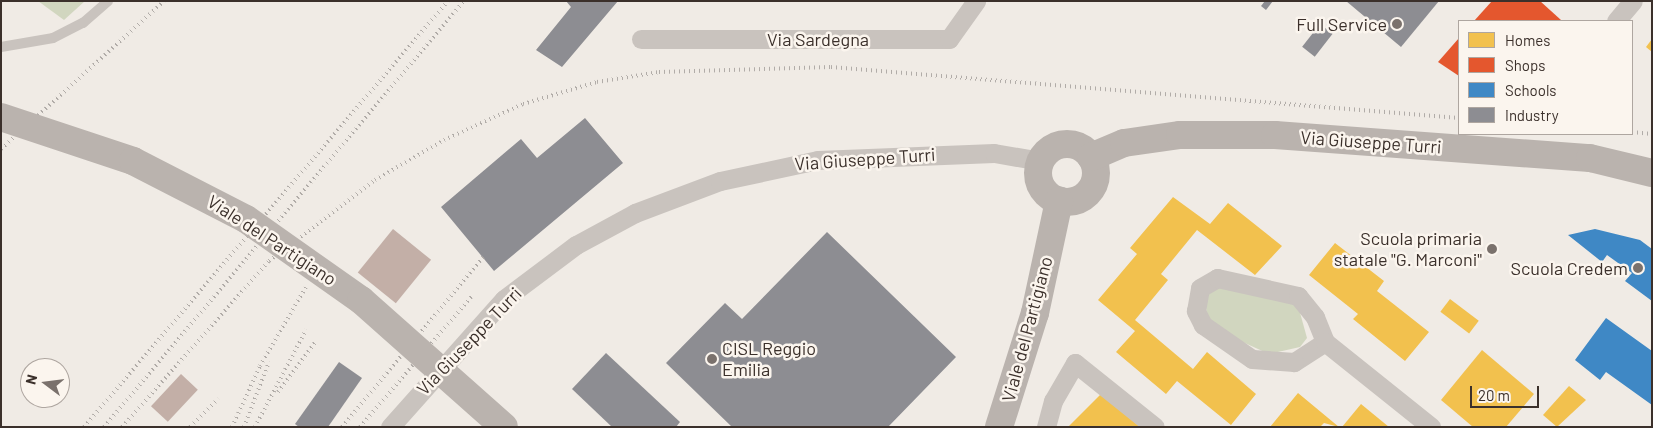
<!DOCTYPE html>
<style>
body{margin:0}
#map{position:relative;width:1653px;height:428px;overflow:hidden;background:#f0ebe5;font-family:Barlow,sans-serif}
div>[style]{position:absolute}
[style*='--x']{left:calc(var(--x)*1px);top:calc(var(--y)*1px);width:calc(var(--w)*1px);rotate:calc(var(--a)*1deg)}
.green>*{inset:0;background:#d1d6bf}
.homes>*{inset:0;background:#f2c14e;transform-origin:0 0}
.shops>*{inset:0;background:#e4572e}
.schools>*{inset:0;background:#3f88c5}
.industry>*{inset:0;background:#8d8d92;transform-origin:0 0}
.building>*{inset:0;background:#c3afa7;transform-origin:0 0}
.lane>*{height:10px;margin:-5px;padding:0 5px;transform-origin:5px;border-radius:5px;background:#c9c3be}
.street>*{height:19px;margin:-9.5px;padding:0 9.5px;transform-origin:9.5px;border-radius:9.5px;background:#c9c3be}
.secondary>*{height:28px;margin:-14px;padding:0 14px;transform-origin:14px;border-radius:14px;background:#bab3ae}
.secondary>.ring{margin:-14px;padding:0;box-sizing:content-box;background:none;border:28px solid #bab3ae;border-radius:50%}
.rail>*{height:4px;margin-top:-2px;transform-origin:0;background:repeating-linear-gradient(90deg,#b1aca8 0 1px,transparent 0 5px)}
.secondary-bridge>*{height:28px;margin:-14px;padding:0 14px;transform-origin:14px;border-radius:14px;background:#bab3ae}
.dots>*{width:14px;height:14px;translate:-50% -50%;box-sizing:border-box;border:2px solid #fbf5ee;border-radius:50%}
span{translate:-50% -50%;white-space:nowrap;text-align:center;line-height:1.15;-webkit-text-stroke:5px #fbf5ee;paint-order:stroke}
.poi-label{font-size:18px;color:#3b302b}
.right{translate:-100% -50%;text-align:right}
.left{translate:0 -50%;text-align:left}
.street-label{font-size:18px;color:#3b302b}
.frame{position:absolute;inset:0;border:2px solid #3b302b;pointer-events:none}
.legend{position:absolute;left:1458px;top:20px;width:175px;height:115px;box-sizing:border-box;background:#fbf5ee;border:1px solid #aea6a0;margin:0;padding:6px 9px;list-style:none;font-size:15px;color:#3b302b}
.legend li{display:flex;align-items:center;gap:10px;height:25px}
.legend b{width:25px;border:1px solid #aea6a0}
.north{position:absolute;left:20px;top:358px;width:50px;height:50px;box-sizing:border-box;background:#fbf5ee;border:1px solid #aea6a0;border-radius:50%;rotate:285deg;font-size:14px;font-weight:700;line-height:20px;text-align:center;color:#3b302b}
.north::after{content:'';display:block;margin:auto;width:18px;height:22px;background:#7a716c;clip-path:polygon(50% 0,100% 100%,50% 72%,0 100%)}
.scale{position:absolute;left:1470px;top:386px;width:69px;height:22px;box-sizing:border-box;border:2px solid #3b302b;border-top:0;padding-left:6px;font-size:15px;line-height:18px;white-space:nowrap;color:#3b302b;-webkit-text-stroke:4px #fbf5ee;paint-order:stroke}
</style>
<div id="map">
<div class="green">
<div style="clip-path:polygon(38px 1px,85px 1px,64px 20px)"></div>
<div style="clip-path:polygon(1218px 285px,1291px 302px,1299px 309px,1307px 338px,1300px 347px,1269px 354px,1236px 339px,1207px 317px,1205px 296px)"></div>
</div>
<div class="homes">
<div style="clip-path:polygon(1652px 39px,1652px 52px,1646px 47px)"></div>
<div style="clip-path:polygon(1173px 197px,1210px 224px,1228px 203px,1282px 246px,1255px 275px,1197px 230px,1161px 274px,1168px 280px,1135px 320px,1193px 369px,1207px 352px,1256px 394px,1231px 425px,1177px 381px,1166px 394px,1116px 352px,1135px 331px,1098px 300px,1137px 254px,1130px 248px)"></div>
<div style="clip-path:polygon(1335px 243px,1384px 281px,1377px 291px,1429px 332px,1405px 361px,1353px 319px,1358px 314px,1309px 275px)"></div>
<div style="left:1450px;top:299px;width:36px;height:16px;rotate:37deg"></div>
<div style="clip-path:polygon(1482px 350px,1534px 394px,1506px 427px,1473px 427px,1441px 400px)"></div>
<div style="clip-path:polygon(1569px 386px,1586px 400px,1557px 427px,1543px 415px)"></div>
<div style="clip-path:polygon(1298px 393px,1339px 427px,1324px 423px,1320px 427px,1270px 427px)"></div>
<div style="clip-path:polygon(1101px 394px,1140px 427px,1068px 427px)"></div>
<div style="clip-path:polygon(1361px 404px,1389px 427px,1342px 427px)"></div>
</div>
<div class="shops">
<div style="clip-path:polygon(1492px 1px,1540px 1px,1561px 20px,1474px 21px)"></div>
<div style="clip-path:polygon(1459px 38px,1459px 76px,1438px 62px)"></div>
</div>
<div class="schools">
<div style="clip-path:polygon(1595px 229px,1640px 240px,1652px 249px,1652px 301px,1625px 281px,1632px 273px,1607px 255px,1602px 262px,1568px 235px)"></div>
<div style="clip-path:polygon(1606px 318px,1652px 351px,1652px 405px,1606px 372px,1600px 380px,1575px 360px)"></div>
</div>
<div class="industry">
<div style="clip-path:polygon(566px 1px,618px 1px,562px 67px,536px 50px,571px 7px)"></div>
<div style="clip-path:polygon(1265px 1px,1273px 1px,1266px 10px,1261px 6px)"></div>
<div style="clip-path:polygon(1346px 1px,1439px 1px,1401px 47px)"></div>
<div style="left:1320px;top:24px;width:16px;height:29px;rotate:38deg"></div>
<div style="clip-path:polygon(585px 118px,623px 163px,494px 271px,441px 207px,521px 139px,537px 158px)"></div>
<div style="clip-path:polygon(827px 232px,956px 357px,888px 427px,732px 427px,666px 363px,725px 303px,742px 319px)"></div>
<div style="clip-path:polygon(606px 353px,680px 422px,676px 427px,612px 427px,572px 389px)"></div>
<div style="clip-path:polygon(339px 362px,362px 378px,328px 427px,299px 427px,295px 424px)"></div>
</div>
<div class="building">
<div style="left:393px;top:229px;width:49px;height:56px;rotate:39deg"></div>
<div style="left:181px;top:374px;width:23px;height:44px;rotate:43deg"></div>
</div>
<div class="lane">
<div style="--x:1;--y:47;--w:53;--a:-9.8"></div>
<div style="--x:53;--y:38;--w:34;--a:-27"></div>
<div style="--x:83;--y:23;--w:33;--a:-41"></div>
</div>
<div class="street">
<div style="--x:1616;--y:21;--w:26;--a:-50"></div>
<div style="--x:641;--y:39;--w:308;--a:0"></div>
<div style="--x:949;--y:39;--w:47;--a:-54.6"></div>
<div style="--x:1325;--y:342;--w:37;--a:147"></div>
<div style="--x:1294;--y:362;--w:42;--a:-175.9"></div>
<div style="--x:1252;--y:359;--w:60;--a:-145.2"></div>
<div style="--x:1203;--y:325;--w:16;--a:-117"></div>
<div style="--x:1196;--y:311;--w:23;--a:-80"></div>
<div style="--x:1200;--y:288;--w:20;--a:-30"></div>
<div style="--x:1217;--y:278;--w:83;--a:12.5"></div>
<div style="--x:1298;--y:296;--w:27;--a:51"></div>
<div style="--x:1315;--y:317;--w:27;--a:68"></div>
<div style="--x:1325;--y:342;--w:136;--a:38.7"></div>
<div style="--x:390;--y:427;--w:171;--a:-48.3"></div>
<div style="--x:504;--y:299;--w:90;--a:-36.9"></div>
<div style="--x:576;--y:245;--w:67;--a:-28.5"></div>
<div style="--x:635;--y:213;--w:91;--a:-20.6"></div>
<div style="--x:720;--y:181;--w:100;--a:-12.1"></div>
<div style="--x:818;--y:160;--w:176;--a:-2.3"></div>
<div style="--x:994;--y:153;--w:48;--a:9.7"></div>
<div style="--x:1046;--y:427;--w:27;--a:-75"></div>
<div style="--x:1053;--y:401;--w:44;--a:-59.9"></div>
<div style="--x:1075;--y:363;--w:102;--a:38.7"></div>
</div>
<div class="secondary">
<div class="ring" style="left:1038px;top:144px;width:30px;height:30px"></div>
<div style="--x:1091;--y:157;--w:36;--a:-23"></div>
<div style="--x:1124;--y:143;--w:57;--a:-8.1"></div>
<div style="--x:1180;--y:135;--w:95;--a:0"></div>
<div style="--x:1275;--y:135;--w:316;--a:4.2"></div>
<div style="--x:1590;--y:158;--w:64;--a:13.6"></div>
<div style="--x:999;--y:427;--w:120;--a:-72.5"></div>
<div style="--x:1035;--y:313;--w:115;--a:-77.9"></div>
</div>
<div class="rail">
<div style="--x:1632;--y:132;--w:20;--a:6"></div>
<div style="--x:1;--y:149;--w:220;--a:-42.2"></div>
<div style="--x:278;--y:392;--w:64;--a:-53.3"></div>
<div style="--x:84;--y:427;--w:560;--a:-49.49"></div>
<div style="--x:104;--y:427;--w:558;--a:-49.8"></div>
<div style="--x:122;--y:427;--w:222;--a:-48.5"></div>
<div style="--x:269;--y:261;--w:133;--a:-37.4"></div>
<div style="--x:375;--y:180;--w:80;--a:-30.1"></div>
<div style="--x:444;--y:140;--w:87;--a:-24.5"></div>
<div style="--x:523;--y:104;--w:77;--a:-16.6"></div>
<div style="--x:597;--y:82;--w:63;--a:-9.2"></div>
<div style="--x:659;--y:72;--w:172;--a:-1.7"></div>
<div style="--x:831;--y:67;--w:630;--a:4.64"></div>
<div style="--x:190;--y:427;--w:40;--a:-45"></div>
<div style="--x:232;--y:427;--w:67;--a:-65.3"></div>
<div style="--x:260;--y:366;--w:91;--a:-59.8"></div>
<div style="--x:244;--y:427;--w:70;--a:-69"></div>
<div style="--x:255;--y:427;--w:110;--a:-62.3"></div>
<div style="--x:342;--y:427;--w:221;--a:-50.3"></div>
<div style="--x:360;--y:427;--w:172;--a:-49.5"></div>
</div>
<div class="secondary-bridge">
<div style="--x:1;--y:117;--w:139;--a:18.4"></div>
<div style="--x:133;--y:161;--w:127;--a:27.2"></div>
<div style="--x:246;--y:219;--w:141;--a:35.2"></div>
<div style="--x:361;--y:300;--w:191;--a:41.6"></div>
</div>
<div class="dots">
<div style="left:1397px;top:24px;background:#7a716c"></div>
<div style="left:1492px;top:249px;background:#7a716c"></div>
<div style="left:1638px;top:268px;background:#7a716c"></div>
<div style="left:712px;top:359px;background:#7a716c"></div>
</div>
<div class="poi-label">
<span class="right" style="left:1387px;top:24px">Full Service</span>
<span class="right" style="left:1482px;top:249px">Scuola primaria<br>statale "G. Marconi"</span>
<span class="right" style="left:1628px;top:268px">Scuola Credem</span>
<span class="left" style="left:722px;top:359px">CISL Reggio<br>Emilia</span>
</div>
<div class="street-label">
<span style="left:818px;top:39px">Via Sardegna</span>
<span style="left:1371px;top:142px;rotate:4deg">Via Giuseppe Turri</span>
<span style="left:865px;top:159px;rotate:-4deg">Via Giuseppe Turri</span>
<span style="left:272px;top:240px;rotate:33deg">Viale del Partigiano</span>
<span style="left:1027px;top:329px;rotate:-75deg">Viale del Partigiano</span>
<span style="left:469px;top:341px;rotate:-46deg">Via Giuseppe Turri</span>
</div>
<div class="frame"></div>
<ul class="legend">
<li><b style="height:14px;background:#f2c14e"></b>Homes</li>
<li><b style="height:14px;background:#e4572e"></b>Shops</li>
<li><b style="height:14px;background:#3f88c5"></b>Schools</li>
<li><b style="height:14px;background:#8d8d92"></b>Industry</li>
</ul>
<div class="north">N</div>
<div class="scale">20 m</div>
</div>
